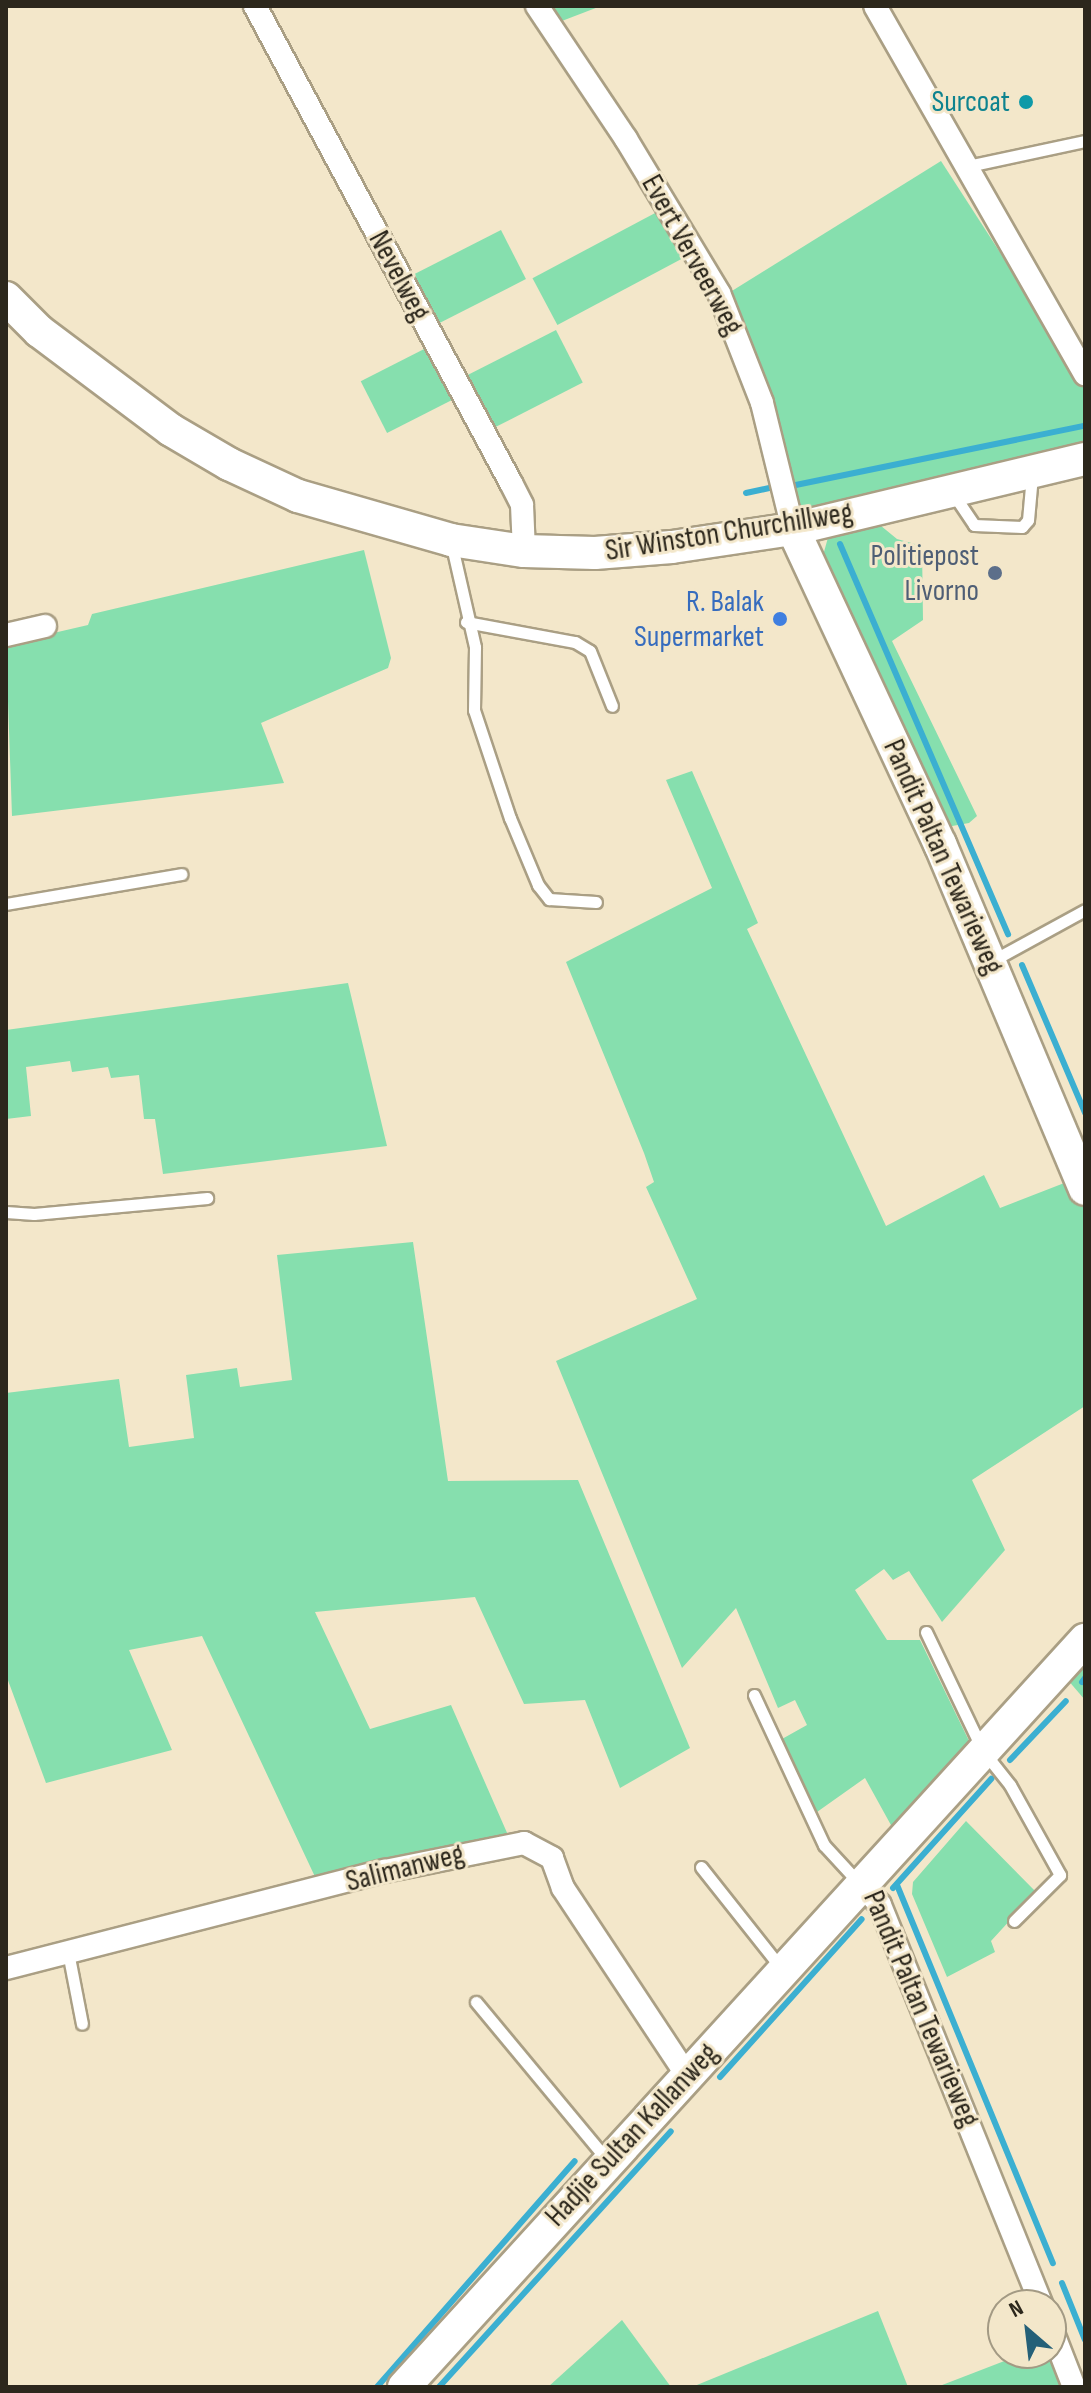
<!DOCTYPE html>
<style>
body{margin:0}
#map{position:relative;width:1091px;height:2393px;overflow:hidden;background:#f3e7ca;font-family:"Sofia Sans Condensed",sans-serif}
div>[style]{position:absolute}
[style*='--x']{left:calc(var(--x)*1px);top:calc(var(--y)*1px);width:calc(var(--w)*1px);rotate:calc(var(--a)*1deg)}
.green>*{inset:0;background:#86dfae;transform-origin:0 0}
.stream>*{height:6px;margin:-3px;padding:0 3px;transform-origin:3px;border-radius:3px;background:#3bafd1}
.roads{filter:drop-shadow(2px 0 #aa9f84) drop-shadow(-2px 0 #aa9f84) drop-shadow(0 2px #aa9f84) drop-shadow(0 -2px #aa9f84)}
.lane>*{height:11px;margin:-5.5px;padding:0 5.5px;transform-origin:5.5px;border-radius:5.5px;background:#fff}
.street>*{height:22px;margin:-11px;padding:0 11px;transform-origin:11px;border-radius:11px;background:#fff}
.secondary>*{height:32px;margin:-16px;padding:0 16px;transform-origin:16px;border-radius:16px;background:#fff}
.dots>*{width:22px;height:22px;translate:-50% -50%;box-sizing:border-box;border:4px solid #f3e7ca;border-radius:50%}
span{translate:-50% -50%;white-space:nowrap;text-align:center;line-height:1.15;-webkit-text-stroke:6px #f3e7ca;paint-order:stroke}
.culture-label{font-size:30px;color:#0d838f}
.right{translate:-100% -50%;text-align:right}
.street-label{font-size:30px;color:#2c271c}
.service-label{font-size:30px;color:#4e5e75}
.shop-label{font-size:30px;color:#366cbe}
.frame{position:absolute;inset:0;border:8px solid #2c271c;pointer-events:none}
.north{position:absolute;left:987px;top:2289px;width:80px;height:80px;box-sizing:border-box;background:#f3e7ca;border:2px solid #a39a84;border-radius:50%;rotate:332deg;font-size:22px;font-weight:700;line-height:32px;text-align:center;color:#2c271c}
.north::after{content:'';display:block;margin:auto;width:28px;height:36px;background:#256078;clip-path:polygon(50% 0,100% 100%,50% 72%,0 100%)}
</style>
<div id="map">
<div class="green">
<div style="clip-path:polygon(544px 6px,601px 6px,554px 24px)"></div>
<div style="clip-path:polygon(941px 161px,1085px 384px,1085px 446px,793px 514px,727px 294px)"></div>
<div style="left:657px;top:212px;width:53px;height:141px;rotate:62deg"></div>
<div style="left:501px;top:230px;width:55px;height:102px;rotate:63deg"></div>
<div style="left:556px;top:330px;width:59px;height:103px;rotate:63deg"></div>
<div style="left:432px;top:345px;width:58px;height:80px;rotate:63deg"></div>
<div style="clip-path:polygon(875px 521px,897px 539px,922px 546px,923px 620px,892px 641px,977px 816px,969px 823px,941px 828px,822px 559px,829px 534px)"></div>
<div style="clip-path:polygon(364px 550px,391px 658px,388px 668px,261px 723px,284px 783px,12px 816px,6px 644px,88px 625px,92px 614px)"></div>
<div style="clip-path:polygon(692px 771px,758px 923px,747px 929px,886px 1226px,984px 1175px,1000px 1208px,1072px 1180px,1085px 1211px,1085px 1406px,972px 1480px,1005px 1550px,942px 1622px,909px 1571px,893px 1580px,884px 1569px,855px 1590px,887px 1640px,920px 1640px,971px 1745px,897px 1836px,865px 1778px,817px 1812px,782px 1739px,807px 1725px,795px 1700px,778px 1708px,736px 1608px,682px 1668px,556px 1361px,697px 1299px,646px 1187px,654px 1182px,644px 1153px,566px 962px,712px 888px,666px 780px)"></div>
<div style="clip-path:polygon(348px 983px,387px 1146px,163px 1174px,155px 1119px,144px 1119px,139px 1075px,111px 1078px,108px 1067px,72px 1072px,70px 1061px,26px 1067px,31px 1116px,6px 1119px,6px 1030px)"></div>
<div style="clip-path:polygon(413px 1242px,448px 1481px,578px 1480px,690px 1748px,620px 1788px,585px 1700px,524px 1704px,475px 1597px,315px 1612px,370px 1729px,451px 1705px,508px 1835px,317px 1881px,202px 1636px,129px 1650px,172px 1750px,46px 1783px,6px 1675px,6px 1393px,119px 1379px,129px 1447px,194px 1438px,186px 1375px,237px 1368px,240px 1387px,292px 1380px,277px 1255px)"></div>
<div style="clip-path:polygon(1085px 1656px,1085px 1700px,1067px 1679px)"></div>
<div style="clip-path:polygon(966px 1821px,1036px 1892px,991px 1941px,995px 1952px,947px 1977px,912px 1894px,913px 1882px)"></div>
<div style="clip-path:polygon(878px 2311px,908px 2387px,692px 2387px)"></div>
<div style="clip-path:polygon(622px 2320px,671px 2387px,548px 2387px)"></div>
<div style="clip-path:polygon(1025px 2353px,1051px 2353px,1065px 2387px,937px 2387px)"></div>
</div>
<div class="stream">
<div style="--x:786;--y:487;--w:304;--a:-11.6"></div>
<div style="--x:746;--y:493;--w:25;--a:-12"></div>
<div style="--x:840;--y:544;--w:425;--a:66.7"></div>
<div style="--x:1022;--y:965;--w:161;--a:66.9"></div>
<div style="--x:1082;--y:1682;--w:5;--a:-53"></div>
<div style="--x:1010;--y:1760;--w:81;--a:-46.5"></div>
<div style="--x:897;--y:1885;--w:409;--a:67.6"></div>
<div style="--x:893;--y:1888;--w:147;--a:-48"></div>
<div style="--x:720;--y:2077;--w:212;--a:-48.1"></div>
<div style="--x:1062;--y:2283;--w:61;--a:68"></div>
<div style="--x:377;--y:2387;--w:300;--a:-48.8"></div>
<div style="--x:439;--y:2387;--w:345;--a:-47.8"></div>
</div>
<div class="roads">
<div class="lane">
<div style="--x:968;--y:166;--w:120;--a:-12.1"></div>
<div style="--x:954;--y:495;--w:36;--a:56"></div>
<div style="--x:974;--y:525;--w:48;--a:2.4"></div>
<div style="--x:1022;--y:527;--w:9;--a:-49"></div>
<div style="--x:1028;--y:520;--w:45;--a:-84.9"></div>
<div style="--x:451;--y:542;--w:108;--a:77.1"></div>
<div style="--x:475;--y:647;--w:63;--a:90.9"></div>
<div style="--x:474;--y:710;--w:114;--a:71.6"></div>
<div style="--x:510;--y:818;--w:73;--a:67.3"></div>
<div style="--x:538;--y:885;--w:18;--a:52"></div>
<div style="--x:549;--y:899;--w:47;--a:3.7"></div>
<div style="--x:466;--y:622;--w:111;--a:10.4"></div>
<div style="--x:575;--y:642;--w:17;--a:31"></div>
<div style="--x:590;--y:651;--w:59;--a:68.2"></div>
<div style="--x:6;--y:904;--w:178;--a:-9.7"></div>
<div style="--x:990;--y:962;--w:108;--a:-28.7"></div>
<div style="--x:6;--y:1212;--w:28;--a:4"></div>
<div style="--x:34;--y:1214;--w:174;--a:-5.3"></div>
<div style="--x:926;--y:1632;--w:132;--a:64.4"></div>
<div style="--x:983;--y:1751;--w:43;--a:51.5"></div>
<div style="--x:1010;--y:1785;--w:103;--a:60.9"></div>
<div style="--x:1060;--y:1875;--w:65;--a:135"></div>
<div style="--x:754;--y:1695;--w:166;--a:65"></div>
<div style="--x:824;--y:1845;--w:52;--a:47.4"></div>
<div style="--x:701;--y:1867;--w:129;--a:51.6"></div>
<div style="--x:68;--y:1952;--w:73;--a:79"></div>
<div style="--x:476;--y:2002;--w:207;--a:50.3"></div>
</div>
<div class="street">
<div style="--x:255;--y:6;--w:541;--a:61.78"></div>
<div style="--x:511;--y:483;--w:25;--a:63"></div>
<div style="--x:522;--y:505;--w:46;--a:87.5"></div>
<div style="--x:537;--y:6;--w:160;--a:56.2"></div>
<div style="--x:626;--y:139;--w:180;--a:58.9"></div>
<div style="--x:719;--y:293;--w:118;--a:68.6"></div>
<div style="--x:762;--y:403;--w:130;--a:76.2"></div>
<div style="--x:875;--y:6;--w:424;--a:60.3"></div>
<div style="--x:6;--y:635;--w:40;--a:-13"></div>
<div style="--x:863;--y:1886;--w:25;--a:48"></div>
<div style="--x:880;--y:1905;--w:432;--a:68"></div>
<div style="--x:6;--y:1968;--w:391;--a:-14.4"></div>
<div style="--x:385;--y:1871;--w:142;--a:-11.4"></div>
<div style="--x:524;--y:1843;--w:32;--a:28"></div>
<div style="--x:552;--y:1858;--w:32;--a:70"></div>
<div style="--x:563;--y:1888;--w:224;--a:56.5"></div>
<div style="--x:1051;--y:2328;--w:63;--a:68.7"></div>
</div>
<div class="secondary">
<div style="--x:6;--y:298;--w:47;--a:45"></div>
<div style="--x:39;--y:331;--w:165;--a:36.9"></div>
<div style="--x:171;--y:430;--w:67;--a:30.4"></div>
<div style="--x:229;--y:464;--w:76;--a:24.9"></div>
<div style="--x:298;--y:496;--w:159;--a:16"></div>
<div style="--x:451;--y:540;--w:74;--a:8.6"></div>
<div style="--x:524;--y:551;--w:71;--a:1.6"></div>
<div style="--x:595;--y:553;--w:77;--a:-4.5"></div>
<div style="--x:672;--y:547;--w:122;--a:-8.5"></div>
<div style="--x:793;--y:529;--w:300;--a:-13.5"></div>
<div style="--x:793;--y:529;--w:348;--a:65"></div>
<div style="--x:940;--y:844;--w:374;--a:67.2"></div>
<div style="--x:404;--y:2387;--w:1011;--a:-47.65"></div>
</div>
</div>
<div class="dots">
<div style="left:1026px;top:102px;background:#0f9aa8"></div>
<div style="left:995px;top:573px;background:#5c6f8a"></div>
<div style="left:780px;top:619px;background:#3f7fe0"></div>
</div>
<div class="culture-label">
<span class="right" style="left:1010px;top:102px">Surcoat</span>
</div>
<div class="street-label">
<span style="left:692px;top:255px;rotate:61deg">Evert Verveerweg</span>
<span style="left:399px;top:276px;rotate:62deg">Nevelweg</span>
<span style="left:729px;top:532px;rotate:-9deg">Sir Winston Churchillweg</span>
<span style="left:943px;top:857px;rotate:66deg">Pandit Paltan Tewarieweg</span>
<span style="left:405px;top:1868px;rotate:-14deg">Salimanweg</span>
<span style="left:921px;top:2009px;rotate:67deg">Pandit Paltan Tewarieweg</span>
<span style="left:632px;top:2135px;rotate:-47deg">Hadjie Sultan Kallanweg</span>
</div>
<div class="service-label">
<span class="right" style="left:979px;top:573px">Politiepost<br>Livorno</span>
</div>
<div class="shop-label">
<span class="right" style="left:764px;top:619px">R. Balak<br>Supermarket</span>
</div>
<div class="frame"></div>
<div class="north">N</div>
</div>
